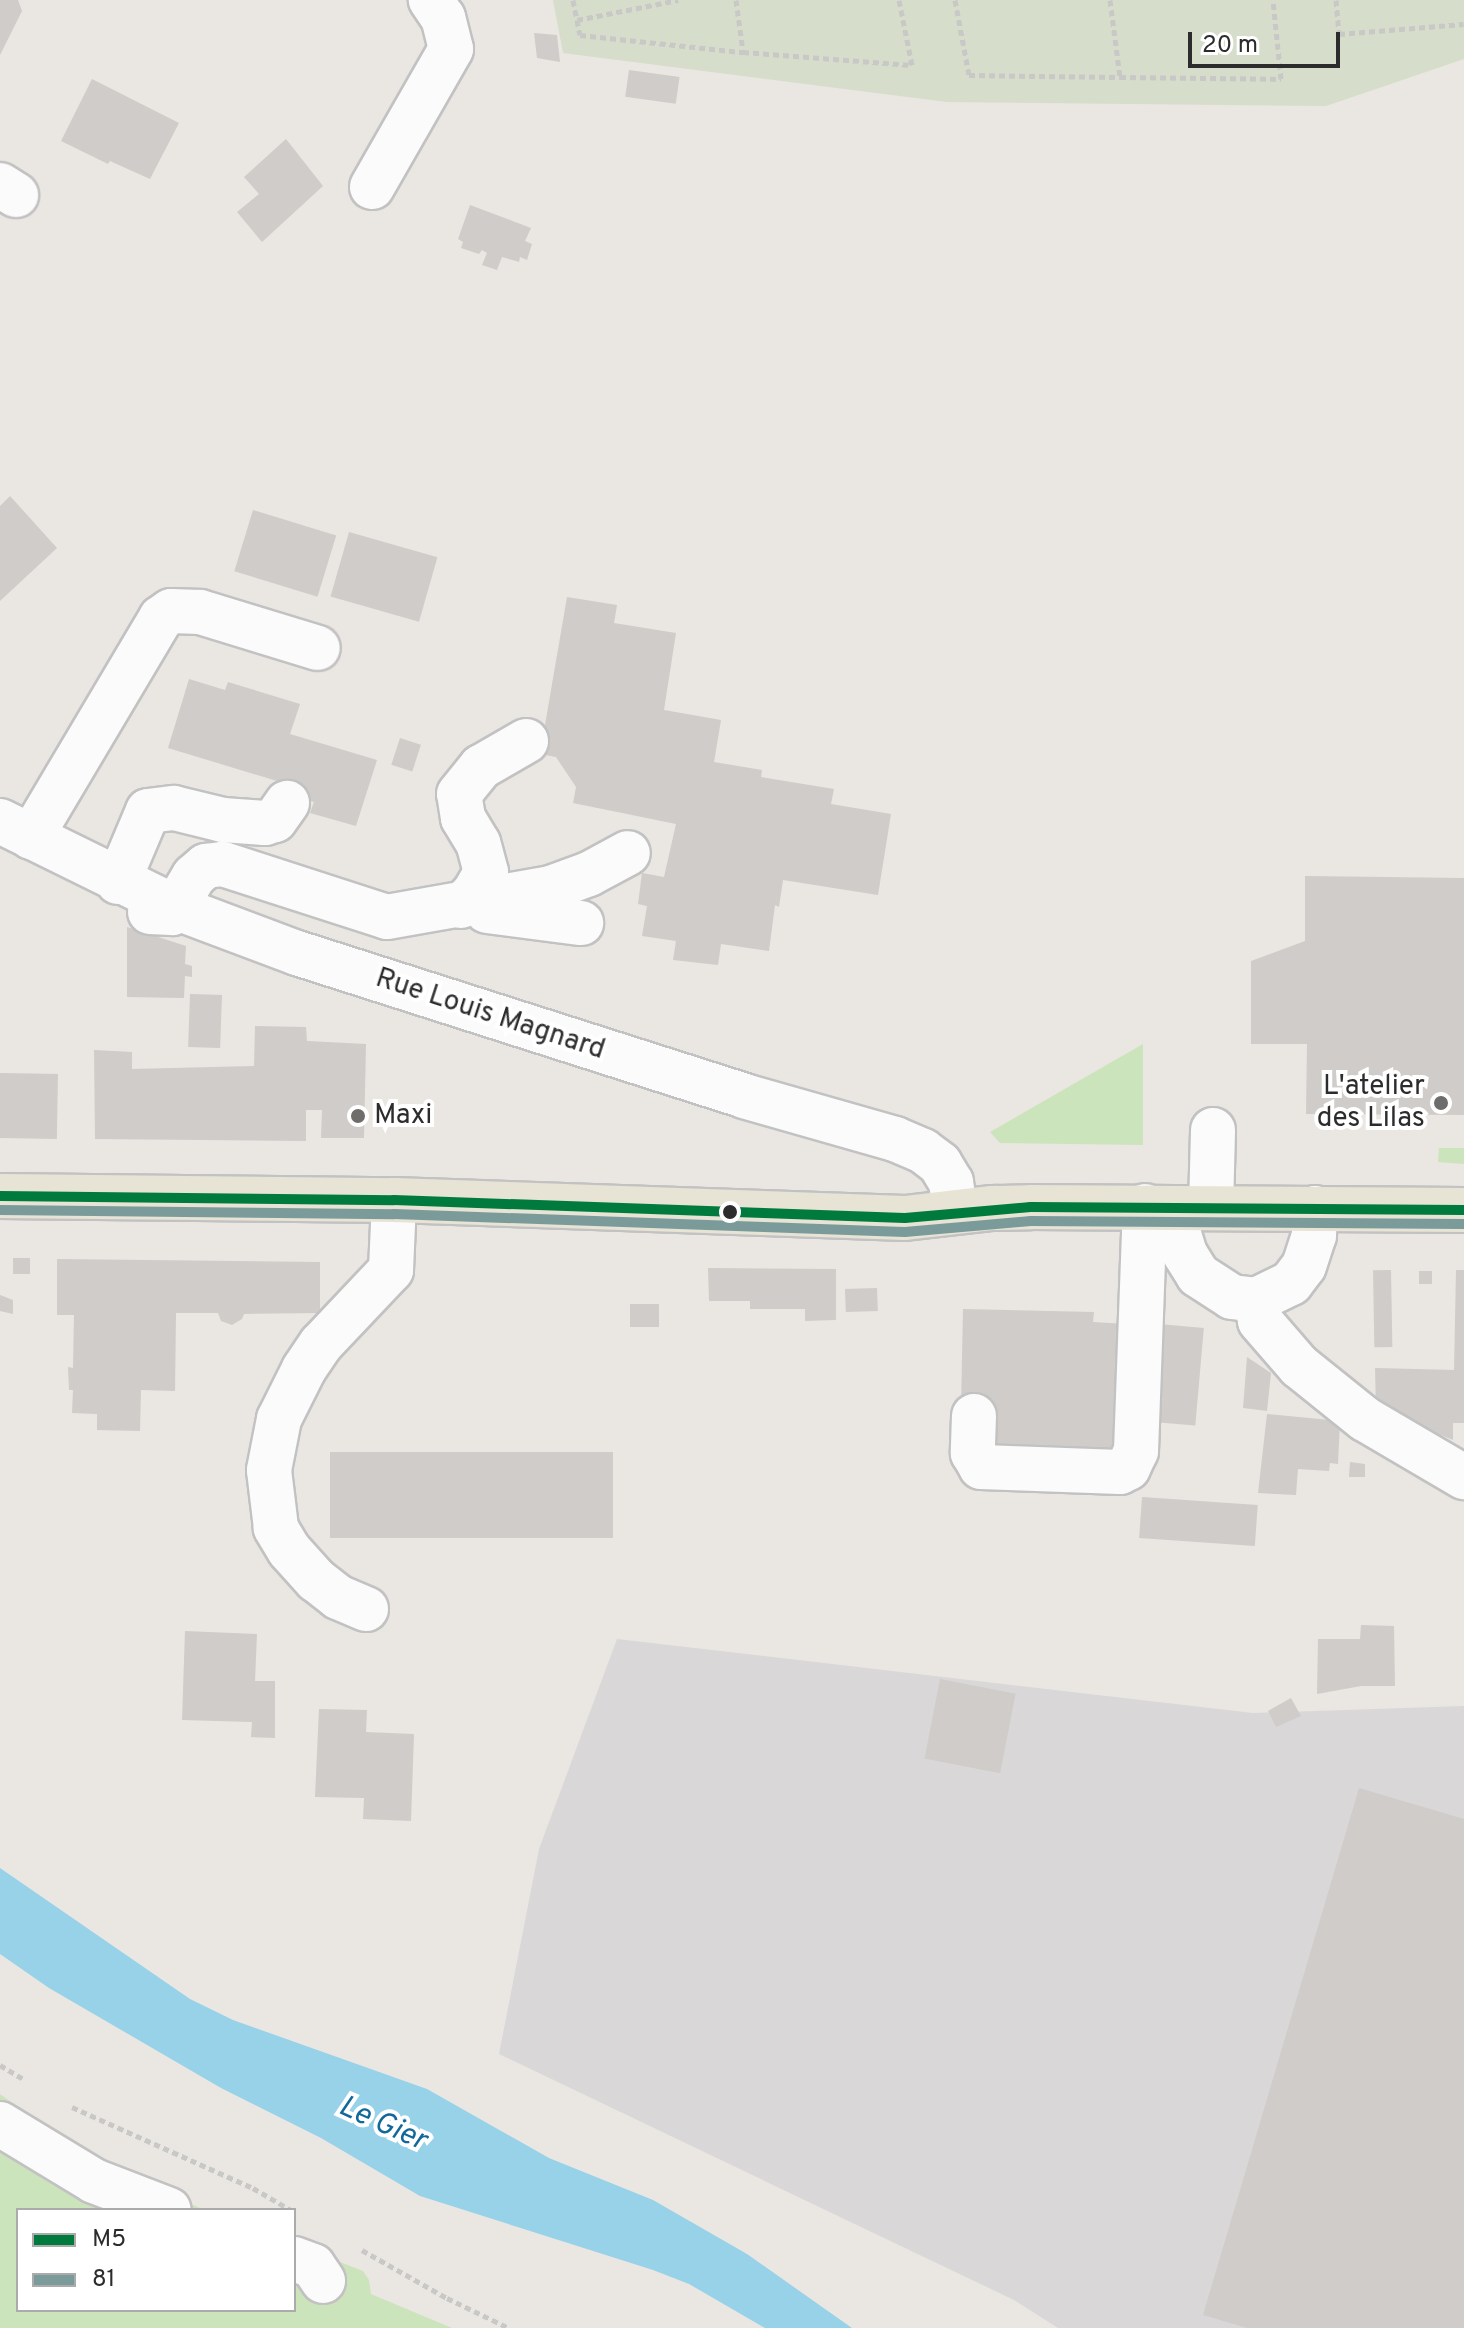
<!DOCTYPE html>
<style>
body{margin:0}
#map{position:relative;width:1464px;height:2328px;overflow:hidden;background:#eae6e2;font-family:Overpass,sans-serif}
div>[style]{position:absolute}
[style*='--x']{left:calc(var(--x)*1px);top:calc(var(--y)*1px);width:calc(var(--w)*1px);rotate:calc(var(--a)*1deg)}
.industrial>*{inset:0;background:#dad7d9}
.green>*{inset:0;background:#cce4bc}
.cemetery>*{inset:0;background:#d6ddca}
.water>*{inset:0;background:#98d2e9}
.building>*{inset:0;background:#cfccc9;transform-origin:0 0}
.path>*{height:5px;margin-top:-2.5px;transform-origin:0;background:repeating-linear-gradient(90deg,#c8c8c7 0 6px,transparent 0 10px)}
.roads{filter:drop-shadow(2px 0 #c3c2c3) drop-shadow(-2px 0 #c3c2c3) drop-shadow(0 2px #c3c2c3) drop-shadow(0 -2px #c3c2c3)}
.minor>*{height:44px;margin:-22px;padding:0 22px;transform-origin:22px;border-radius:22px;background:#fcfbfb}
.major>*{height:44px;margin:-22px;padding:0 22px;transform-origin:22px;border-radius:22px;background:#e7e3d5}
.bus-1>*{height:10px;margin:-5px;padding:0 5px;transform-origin:5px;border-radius:5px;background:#007b3d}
.bus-2>*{height:10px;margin:-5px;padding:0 5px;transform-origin:5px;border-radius:5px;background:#7b9b9a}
.dots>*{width:22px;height:22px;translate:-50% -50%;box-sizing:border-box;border:4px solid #fff;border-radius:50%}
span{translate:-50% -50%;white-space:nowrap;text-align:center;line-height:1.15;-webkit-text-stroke:8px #fff;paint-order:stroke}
.street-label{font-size:28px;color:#2c2c2c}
.poi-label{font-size:28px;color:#2c2c2c}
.right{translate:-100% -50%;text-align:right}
.left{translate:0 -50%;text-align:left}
.water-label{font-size:30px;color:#11689a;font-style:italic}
.legend{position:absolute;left:16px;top:2208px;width:280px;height:104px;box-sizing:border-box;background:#fff;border:2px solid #ababab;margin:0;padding:10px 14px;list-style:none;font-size:24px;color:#2c2c2c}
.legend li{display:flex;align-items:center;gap:16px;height:40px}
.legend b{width:40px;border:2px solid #ababab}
.scale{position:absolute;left:1188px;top:32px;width:152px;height:36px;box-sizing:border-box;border:4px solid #2c2c2c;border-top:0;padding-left:10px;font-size:24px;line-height:28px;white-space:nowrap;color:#2c2c2c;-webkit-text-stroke:6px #fff;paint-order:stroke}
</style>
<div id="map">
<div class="industrial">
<div style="clip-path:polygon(617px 1639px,1253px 1713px,1464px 1706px,1464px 2328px,1058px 2328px,1014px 2300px,499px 2054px,539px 1849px)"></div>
</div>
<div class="green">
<div style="clip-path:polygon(1143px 1044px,1143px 1145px,1000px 1143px,990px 1132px)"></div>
<div style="clip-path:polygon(1439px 1148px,1464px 1148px,1464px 1164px,1438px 1162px)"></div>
<div style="clip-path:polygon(0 2094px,80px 2152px,204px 2210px,18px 2210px,18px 2310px,294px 2310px,294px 2244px,363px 2271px,369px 2280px,371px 2294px,452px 2328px,0 2328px)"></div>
</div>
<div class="cemetery">
<div style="clip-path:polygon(553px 0,1464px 0,1464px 59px,1326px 106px,947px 102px,563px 53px)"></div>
</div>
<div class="water">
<div style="clip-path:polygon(0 1868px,190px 1999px,233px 2020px,427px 2089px,549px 2158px,653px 2200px,747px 2254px,852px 2328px,765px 2328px,689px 2284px,653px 2270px,420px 2196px,321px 2138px,221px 2088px,49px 1988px,0 1954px)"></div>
</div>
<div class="building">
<div style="clip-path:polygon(0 0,18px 0,22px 11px,0 55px)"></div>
<div style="clip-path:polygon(534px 33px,557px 35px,560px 62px,537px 58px)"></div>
<div style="left:629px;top:70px;width:51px;height:27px;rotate:8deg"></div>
<div style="clip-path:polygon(92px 79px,179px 123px,150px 179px,110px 161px,108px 164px,61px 141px)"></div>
<div style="clip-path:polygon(286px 139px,323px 186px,262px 242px,237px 212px,259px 194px,244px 177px)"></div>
<div style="clip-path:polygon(470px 205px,531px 228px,525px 241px,532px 244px,527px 260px,520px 257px,519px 262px,502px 257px,497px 270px,482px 265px,487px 253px,482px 250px,479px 254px,461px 248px,463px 242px,458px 239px)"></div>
<div style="clip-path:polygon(10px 496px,57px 548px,0 601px,0 506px)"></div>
<div style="left:253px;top:510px;width:87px;height:64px;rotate:17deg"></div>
<div style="left:349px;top:532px;width:92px;height:67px;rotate:16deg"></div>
<div style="clip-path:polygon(567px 597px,617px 605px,614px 623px,676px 633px,664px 710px,721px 720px,714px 762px,762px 770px,761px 777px,834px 789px,831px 804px,891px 814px,878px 895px,783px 880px,779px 907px,775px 905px,769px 951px,721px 944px,718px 965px,673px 960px,676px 941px,642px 936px,647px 906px,638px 904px,642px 873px,664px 877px,676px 824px,573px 803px,576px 787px,556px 757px,540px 754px)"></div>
<div style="clip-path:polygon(189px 679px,225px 690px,228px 682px,300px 704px,290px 734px,377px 760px,356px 826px,310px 813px,314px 802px,274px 790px,277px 781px,168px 748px)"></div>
<div style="left:400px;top:738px;width:22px;height:28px;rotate:18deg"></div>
<div style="clip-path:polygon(1305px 876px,1464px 878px,1464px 1115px,1306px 1114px,1307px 1044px,1251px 1044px,1251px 961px,1305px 941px)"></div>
<div style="clip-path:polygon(127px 927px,186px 946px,185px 964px,192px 966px,192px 977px,185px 976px,184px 998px,127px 997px)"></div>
<div style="left:190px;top:994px;width:32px;height:53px;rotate:2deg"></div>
<div style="clip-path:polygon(255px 1026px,306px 1027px,307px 1041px,366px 1044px,364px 1138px,321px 1138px,322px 1110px,306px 1110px,306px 1141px,95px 1139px,94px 1050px,132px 1052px,132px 1069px,254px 1066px)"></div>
<div style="left:0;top:1073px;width:58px;height:65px;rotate:1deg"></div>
<div style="left:30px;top:1258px;width:16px;height:17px;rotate:90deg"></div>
<div style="clip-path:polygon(57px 1259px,320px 1262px,320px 1313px,244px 1314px,242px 1319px,232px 1325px,221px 1321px,218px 1313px,176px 1313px,175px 1391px,141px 1390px,140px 1431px,97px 1430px,97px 1414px,72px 1413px,73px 1390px,69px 1390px,68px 1367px,73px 1368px,74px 1315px,57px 1315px)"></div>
<div style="clip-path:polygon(708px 1268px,836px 1269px,836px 1320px,805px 1321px,805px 1309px,750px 1309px,750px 1301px,709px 1301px)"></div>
<div style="left:1391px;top:1270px;width:77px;height:18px;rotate:89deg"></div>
<div style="clip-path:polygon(1456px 1270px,1464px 1270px,1464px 1423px,1453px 1423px,1453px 1440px,1376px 1408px,1375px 1368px,1454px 1370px)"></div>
<div style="left:1419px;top:1271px;width:13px;height:13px"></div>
<div style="left:877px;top:1288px;width:23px;height:32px;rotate:88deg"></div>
<div style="clip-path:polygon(0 1295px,13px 1300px,13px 1314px,0 1311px)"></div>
<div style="left:630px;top:1304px;width:29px;height:23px"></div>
<div style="clip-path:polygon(963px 1309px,1094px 1312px,1093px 1322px,1126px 1324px,1124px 1450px,988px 1447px,961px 1407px)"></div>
<div style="left:1159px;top:1324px;width:45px;height:98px;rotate:5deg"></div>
<div style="clip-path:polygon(1247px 1357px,1271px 1373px,1267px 1411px,1243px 1408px)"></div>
<div style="clip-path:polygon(1267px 1414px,1340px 1421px,1338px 1464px,1330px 1463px,1329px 1471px,1298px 1469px,1296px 1495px,1258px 1493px)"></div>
<div style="left:330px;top:1452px;width:283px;height:86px"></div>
<div style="clip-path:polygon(1350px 1462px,1365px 1464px,1365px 1477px,1349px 1477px)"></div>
<div style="left:1142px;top:1497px;width:116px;height:41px;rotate:4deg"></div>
<div style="clip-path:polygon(1361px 1625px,1394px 1626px,1395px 1686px,1361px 1686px,1317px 1694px,1318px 1639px,1360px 1639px)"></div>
<div style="clip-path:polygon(185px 1631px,257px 1634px,255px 1681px,275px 1681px,275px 1738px,251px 1737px,252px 1722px,182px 1720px)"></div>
<div style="left:940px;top:1679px;width:77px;height:81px;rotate:11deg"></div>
<div style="clip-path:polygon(1291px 1698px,1301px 1716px,1276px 1727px,1268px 1711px)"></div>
<div style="clip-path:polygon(319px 1709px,367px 1710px,366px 1732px,414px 1734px,411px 1821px,363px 1819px,364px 1798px,315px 1797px)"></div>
<div style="clip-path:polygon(1359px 1788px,1464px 1819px,1464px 2328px,1247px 2328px,1203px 2315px)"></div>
</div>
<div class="path">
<div style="--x:573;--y:0;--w:20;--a:79"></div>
<div style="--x:577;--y:20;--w:103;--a:-11.2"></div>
<div style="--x:736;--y:0;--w:52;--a:82.3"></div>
<div style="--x:743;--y:52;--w:169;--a:4.4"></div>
<div style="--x:912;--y:65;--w:66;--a:-101.3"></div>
<div style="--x:955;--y:0;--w:76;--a:79.4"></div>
<div style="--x:969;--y:75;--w:151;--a:0.8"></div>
<div style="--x:1110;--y:0;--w:78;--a:82.6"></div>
<div style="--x:1120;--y:77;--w:161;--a:0.7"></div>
<div style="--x:1281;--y:79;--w:79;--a:-95.8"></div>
<div style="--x:1336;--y:0;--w:34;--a:85"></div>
<div style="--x:1339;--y:34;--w:125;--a:-4.6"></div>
<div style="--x:577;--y:20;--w:15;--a:79"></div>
<div style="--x:580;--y:35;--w:164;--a:6"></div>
<div style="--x:0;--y:2065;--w:26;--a:31"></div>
<div style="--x:72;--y:2107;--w:198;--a:24.1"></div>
<div style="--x:253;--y:2188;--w:44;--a:30.1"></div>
<div style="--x:362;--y:2250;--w:98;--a:29.5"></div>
<div style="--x:447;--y:2298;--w:69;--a:25.8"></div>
</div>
<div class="roads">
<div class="minor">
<div style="--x:0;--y:185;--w:19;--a:32"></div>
<div style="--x:372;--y:187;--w:159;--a:-60.2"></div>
<div style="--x:451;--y:49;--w:32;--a:-104"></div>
<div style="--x:443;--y:18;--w:22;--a:-124"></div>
<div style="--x:0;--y:821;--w:197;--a:26.2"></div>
<div style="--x:177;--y:908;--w:128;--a:20.6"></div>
<div style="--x:297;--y:953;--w:469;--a:17.7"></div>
<div style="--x:744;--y:1096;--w:157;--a:15.9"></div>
<div style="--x:895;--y:1139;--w:30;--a:23"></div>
<div style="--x:923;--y:1151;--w:21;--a:37"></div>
<div style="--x:940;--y:1164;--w:21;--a:59"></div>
<div style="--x:951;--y:1182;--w:30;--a:82"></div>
<div style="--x:31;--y:837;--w:255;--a:-59.3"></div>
<div style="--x:161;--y:618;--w:12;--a:-35"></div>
<div style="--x:171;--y:611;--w:29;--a:2"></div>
<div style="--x:200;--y:612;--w:123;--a:17"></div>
<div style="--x:118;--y:882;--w:77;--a:-67.1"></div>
<div style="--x:148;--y:811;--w:26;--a:-7"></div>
<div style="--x:174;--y:808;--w:50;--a:13.8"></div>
<div style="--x:223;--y:820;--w:42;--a:4.1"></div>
<div style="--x:265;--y:823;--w:10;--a:-17"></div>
<div style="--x:275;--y:820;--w:21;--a:-55"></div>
<div style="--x:461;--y:906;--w:18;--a:-45"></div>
<div style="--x:474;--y:893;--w:24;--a:-60"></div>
<div style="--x:486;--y:872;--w:30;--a:-105"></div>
<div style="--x:478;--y:843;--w:29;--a:-121"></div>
<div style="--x:463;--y:818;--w:24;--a:-99"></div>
<div style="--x:459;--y:794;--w:35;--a:-51"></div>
<div style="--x:481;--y:767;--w:52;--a:-30"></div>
<div style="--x:487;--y:911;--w:95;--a:7.3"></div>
<div style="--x:150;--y:912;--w:22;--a:3"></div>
<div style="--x:172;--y:913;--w:43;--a:-59.3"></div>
<div style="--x:194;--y:876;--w:16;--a:-40"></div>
<div style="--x:206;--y:866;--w:17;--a:-7"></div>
<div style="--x:223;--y:864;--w:172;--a:17.9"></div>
<div style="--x:387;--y:917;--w:167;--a:-10"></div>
<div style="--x:551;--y:888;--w:40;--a:-20.2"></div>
<div style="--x:589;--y:874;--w:44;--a:-28.3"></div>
<div style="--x:1176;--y:1208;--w:23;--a:85"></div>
<div style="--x:1178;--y:1231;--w:24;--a:73"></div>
<div style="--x:1185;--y:1254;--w:25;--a:58"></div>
<div style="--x:1198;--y:1275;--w:40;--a:32.9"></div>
<div style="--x:1232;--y:1297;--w:24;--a:7"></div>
<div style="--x:1256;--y:1300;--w:39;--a:-26"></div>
<div style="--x:1291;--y:1283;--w:21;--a:-53"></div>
<div style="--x:1304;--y:1266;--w:32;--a:-72"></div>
<div style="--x:1314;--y:1236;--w:28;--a:-88"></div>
<div style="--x:1211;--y:1208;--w:78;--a:-88.5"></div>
<div style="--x:1256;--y:1300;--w:21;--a:79"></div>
<div style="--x:1260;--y:1321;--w:60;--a:49.1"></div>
<div style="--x:1299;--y:1366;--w:85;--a:38.8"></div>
<div style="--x:1365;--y:1419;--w:115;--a:30.4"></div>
<div style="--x:974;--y:1416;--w:37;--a:92"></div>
<div style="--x:973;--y:1453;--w:16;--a:60"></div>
<div style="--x:981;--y:1467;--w:139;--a:2.1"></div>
<div style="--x:1120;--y:1472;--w:9;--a:-27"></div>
<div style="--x:1128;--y:1468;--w:19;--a:-65"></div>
<div style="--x:1136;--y:1451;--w:245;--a:-87.9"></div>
<div style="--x:366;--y:1609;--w:30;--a:-157"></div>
<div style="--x:338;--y:1597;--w:28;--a:-142"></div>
<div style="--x:316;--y:1580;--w:40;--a:-132"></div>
<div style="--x:289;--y:1550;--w:26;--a:-121"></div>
<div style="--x:276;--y:1528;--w:58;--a:-96.9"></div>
<div style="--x:269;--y:1470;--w:52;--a:-78.9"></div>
<div style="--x:279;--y:1419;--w:56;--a:-63.4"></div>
<div style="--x:304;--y:1369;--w:30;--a:-56"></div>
<div style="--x:321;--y:1344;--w:102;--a:-46.6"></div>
<div style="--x:391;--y:1270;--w:70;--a:-87.5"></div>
<div style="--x:0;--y:2124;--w:110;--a:31.2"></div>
<div style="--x:94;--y:2181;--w:80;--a:21.1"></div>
<div style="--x:294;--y:2259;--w:20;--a:20"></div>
<div style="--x:313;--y:2266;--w:18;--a:56"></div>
</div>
<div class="major">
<div style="--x:0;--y:1196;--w:394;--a:0.6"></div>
<div style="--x:394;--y:1200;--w:511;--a:2.02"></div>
<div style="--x:905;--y:1218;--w:88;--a:-6.6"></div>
<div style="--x:992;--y:1208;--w:39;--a:-1"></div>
<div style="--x:1031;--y:1207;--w:433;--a:0.4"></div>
</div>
</div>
<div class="bus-1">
<div style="--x:0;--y:1196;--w:394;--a:0.6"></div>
<div style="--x:394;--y:1200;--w:511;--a:2.02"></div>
<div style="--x:905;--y:1218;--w:126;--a:-5"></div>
<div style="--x:1031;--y:1207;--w:433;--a:0.4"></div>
</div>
<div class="bus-2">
<div style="--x:0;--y:1210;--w:394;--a:0.6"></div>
<div style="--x:394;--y:1214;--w:511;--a:2.02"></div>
<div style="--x:905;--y:1232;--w:126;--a:-5"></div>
<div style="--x:1031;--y:1221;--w:433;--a:0.4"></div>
</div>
<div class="dots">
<div style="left:1441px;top:1103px;background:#6e6d6c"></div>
<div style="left:358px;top:1116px;background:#6e6d6c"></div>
<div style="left:730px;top:1212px;background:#2c2c2c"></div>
</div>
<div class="street-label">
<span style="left:490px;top:1015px;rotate:18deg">Rue Louis Magnard</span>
</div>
<div class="poi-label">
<span class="right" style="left:1425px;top:1103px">L'atelier<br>des Lilas</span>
<span class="left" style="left:374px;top:1116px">Maxi</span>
</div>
<div class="water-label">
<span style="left:382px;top:2125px;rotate:24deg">Le Gier</span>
</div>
<ul class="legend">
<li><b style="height:10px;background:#007b3d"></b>M5</li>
<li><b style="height:10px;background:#7b9b9a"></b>81</li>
</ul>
<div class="scale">20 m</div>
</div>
